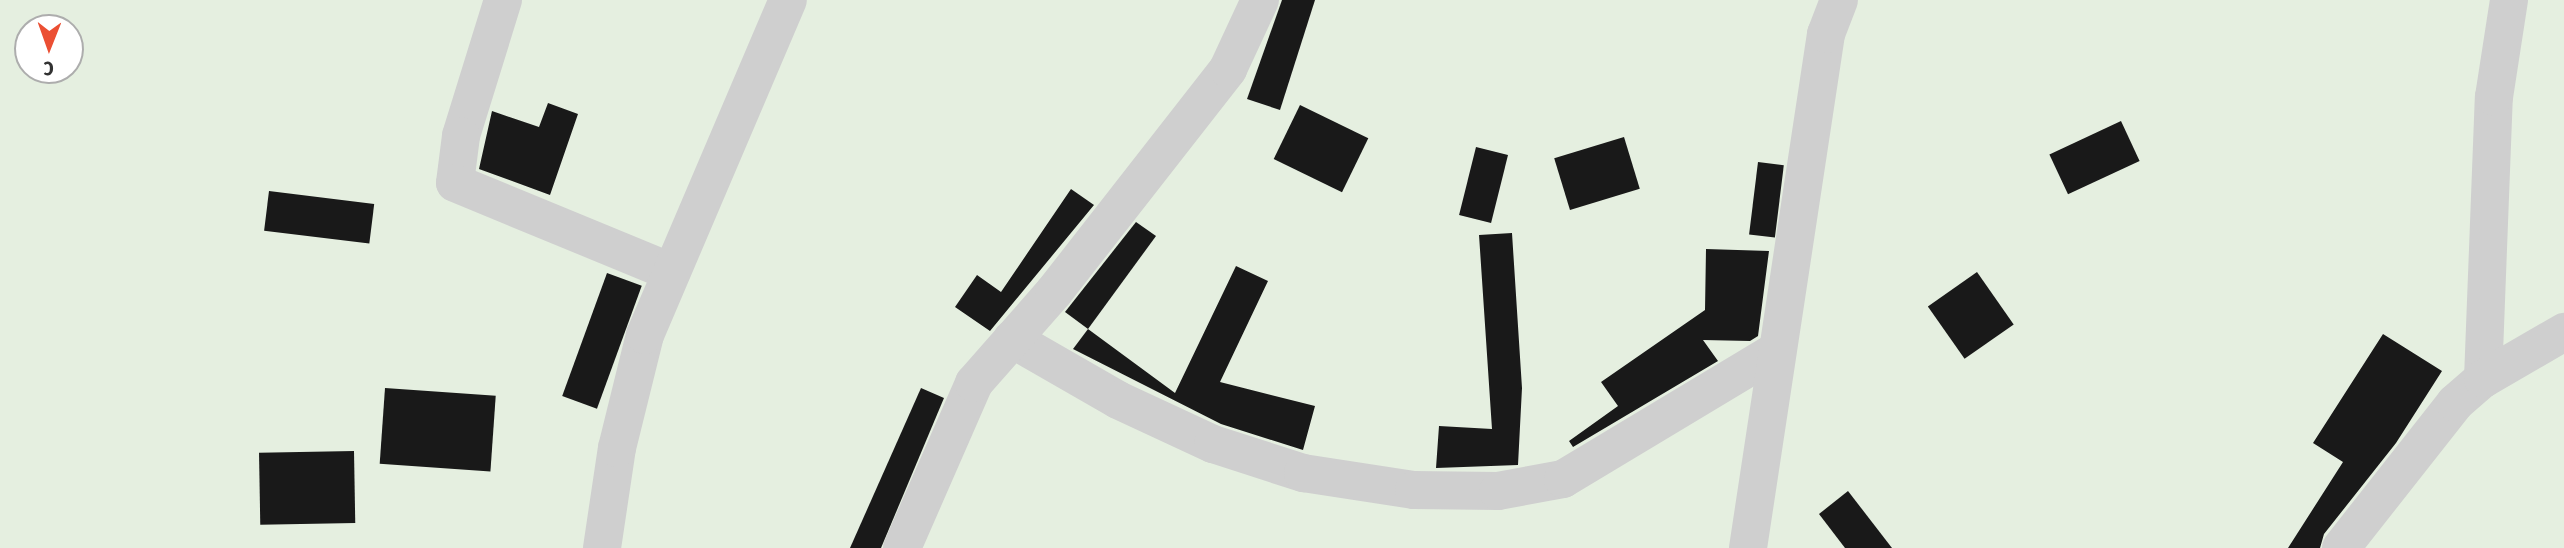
<!DOCTYPE html>
<meta charset="utf-8">
<style>
body{margin:0}
#map{position:relative;width:2564px;height:548px;overflow:hidden;background:#fff;font-family:"Fira Sans Condensed",sans-serif}
div>[style]{position:absolute}
[style*='--x']{left:calc(var(--x)*1px);top:calc(var(--y)*1px);width:calc(var(--w)*1px);rotate:calc(var(--a)*1deg)}
.green>*{inset:0;background:#e5efe0}
.building>*{inset:0;background:#191919;transform-origin:0 0}
.minor>*{height:38px;margin:-19px;padding:0 19px;transform-origin:19px;border-radius:19px;background:#cfcfcf}
span{translate:-50% -50%;white-space:nowrap;text-align:center;line-height:1.15;-webkit-text-stroke:7px #fff;paint-order:stroke}
.north{position:absolute;left:14px;top:14px;width:70px;height:70px;box-sizing:border-box;background:#fff;border:2px solid #adadad;border-radius:50%;rotate:181deg;font-size:19px;font-weight:700;line-height:28px;text-align:center;color:#323232}
.north::after{content:'';display:block;margin:auto;width:24px;height:32px;background:#eb4f33;clip-path:polygon(50% 0,100% 100%,50% 72%,0 100%)}
</style>
<div id="map">
<div class="green">
<div style="clip-path:polygon(evenodd,0 0,2564px 0,2564px 548px,0 548px,0 0,28px 28px,70px 28px,70px 70px,28px 70px,28px 28px)"></div>
</div>
<div class="building">
<div style="clip-path:polygon(1282px 0,1315px 0,1280px 110px,1247px 99px)"></div>
<div style="clip-path:polygon(548px 103px,578px 114px,550px 195px,479px 169px,492px 111px,539px 127px)"></div>
<div style="left:1300px;top:105px;width:76px;height:60px;rotate:26deg"></div>
<div style="left:2121px;top:121px;width:44px;height:79px;rotate:65deg"></div>
<div style="left:1624px;top:137px;width:54px;height:73px;rotate:73deg"></div>
<div style="left:1476px;top:147px;width:33px;height:70px;rotate:14deg"></div>
<div style="left:1758px;top:162px;width:26px;height:73px;rotate:7deg"></div>
<div style="clip-path:polygon(1071px 189px,1094px 205px,990px 331px,955px 307px,977px 275px,1001px 292px)"></div>
<div style="left:269px;top:191px;width:106px;height:40px;rotate:7deg"></div>
<div style="clip-path:polygon(1136px 222px,1156px 236px,1088px 329px,1065px 312px)"></div>
<div style="clip-path:polygon(1512px 233px,1522px 388px,1518px 465px,1436px 468px,1439px 426px,1492px 429px,1479px 235px)"></div>
<div style="clip-path:polygon(1706px 249px,1769px 251px,1758px 336px,1750px 341px,1703px 340px,1718px 361px,1573px 447px,1569px 441px,1618px 406px,1601px 382px,1705px 310px)"></div>
<div style="clip-path:polygon(1236px 266px,1268px 281px,1220px 382px,1315px 406px,1303px 450px,1221px 424px,1073px 349px,1088px 329px,1175px 393px)"></div>
<div style="left:1977px;top:272px;width:64px;height:60px;rotate:55deg"></div>
<div style="left:607px;top:273px;width:37px;height:131px;rotate:20deg"></div>
<div style="clip-path:polygon(2383px 334px,2442px 371px,2396px 443px,2324px 534px,2320px 548px,2288px 548px,2343px 462px,2313px 443px)"></div>
<div style="left:385px;top:388px;width:111px;height:76px;rotate:4deg"></div>
<div style="clip-path:polygon(921px 388px,944px 398px,881px 548px,850px 548px)"></div>
<div style="left:354px;top:451px;width:72px;height:95px;rotate:89deg"></div>
<div style="clip-path:polygon(1848px 491px,1892px 548px,1845px 548px,1819px 514px)"></div>
</div>
<div class="minor">
<div style="--x:503;--y:0;--w:142;--a:107.2"></div>
<div style="--x:461;--y:136;--w:47;--a:97.3"></div>
<div style="--x:455;--y:183;--w:234;--a:22.4"></div>
<div style="--x:1012;--y:339;--w:122;--a:29.9"></div>
<div style="--x:1118;--y:400;--w:105;--a:24.9"></div>
<div style="--x:1213;--y:444;--w:95;--a:17.9"></div>
<div style="--x:1303;--y:473;--w:112;--a:8.7"></div>
<div style="--x:1414;--y:490;--w:84;--a:0.7"></div>
<div style="--x:1498;--y:491;--w:66;--a:-10.5"></div>
<div style="--x:1563;--y:479;--w:249;--a:-31"></div>
<div style="--x:2483;--y:379;--w:282;--a:-87.8"></div>
<div style="--x:2494;--y:97;--w:98;--a:-81.2"></div>
<div style="--x:602;--y:548;--w:101;--a:-81.5"></div>
<div style="--x:617;--y:448;--w:116;--a:-76.1"></div>
<div style="--x:645;--y:335;--w:364;--a:-66.9"></div>
<div style="--x:902;--y:548;--w:180;--a:-66.4"></div>
<div style="--x:974;--y:383;--w:121;--a:-48.7"></div>
<div style="--x:1054;--y:292;--w:283;--a:-52"></div>
<div style="--x:1228;--y:69;--w:76;--a:-65.1"></div>
<div style="--x:1748;--y:548;--w:520;--a:-81.37"></div>
<div style="--x:1826;--y:34;--w:36;--a:-69"></div>
<div style="--x:2341;--y:548;--w:184;--a:-51.8"></div>
<div style="--x:2455;--y:403;--w:37;--a:-41"></div>
<div style="--x:2483;--y:379;--w:94;--a:-30.1"></div>
</div>
<div class="north">С</div>
</div>
